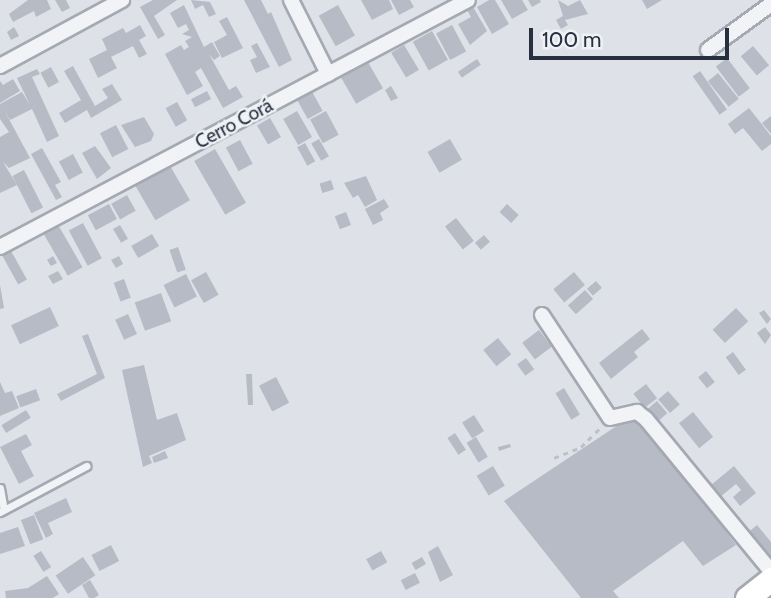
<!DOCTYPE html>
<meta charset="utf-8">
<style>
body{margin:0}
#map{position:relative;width:771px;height:598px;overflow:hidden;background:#dee2e8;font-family:Cabin,sans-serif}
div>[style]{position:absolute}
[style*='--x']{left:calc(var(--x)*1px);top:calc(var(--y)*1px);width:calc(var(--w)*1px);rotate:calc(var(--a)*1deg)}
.building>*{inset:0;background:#b6bbc5;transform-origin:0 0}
.path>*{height:2.5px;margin-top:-1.25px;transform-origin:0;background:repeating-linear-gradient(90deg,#bdc0c6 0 5px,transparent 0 10px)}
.roads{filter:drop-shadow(2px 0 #a4a9b2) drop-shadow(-2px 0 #a4a9b2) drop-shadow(0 2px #a4a9b2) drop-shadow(0 -2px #a4a9b2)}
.lane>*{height:7px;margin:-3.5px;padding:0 3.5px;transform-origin:3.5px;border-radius:3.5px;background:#f1f3f6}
.street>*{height:14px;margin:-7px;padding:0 7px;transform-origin:7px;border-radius:7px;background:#f1f3f6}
.primary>*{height:23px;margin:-11.5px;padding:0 11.5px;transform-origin:11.5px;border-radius:11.5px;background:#fff}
span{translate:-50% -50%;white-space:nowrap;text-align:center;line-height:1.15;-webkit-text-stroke:5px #eef1f5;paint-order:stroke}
.street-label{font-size:19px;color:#28303f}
.scale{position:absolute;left:529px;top:28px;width:200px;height:32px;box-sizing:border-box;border:4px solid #28303f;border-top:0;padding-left:9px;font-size:21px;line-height:24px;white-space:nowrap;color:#28303f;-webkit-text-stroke:5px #eef1f5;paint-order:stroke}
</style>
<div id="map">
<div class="building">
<div style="clip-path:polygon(28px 0,47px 0,51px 9px,36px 17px,34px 11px,13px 22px,9px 14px)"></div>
<div style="clip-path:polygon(55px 0,66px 0,70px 8px,62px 12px)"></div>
<div style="clip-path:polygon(153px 0,177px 0,154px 16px,165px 35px,158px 39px,140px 7px)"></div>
<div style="clip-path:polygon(191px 0,210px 2px,216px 14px,209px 17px,203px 5px,195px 9px)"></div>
<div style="clip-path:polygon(244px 0,261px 0,268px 14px,271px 12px,292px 60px,279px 67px)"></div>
<div style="clip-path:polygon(361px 0,389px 0,393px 9px,372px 20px)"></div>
<div style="clip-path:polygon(391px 0,410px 0,414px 7px,399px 15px)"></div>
<div style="clip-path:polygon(489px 0,495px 0,509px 24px,492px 34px,477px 7px)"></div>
<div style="clip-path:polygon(501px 0,522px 0,528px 10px,512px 19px)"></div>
<div style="clip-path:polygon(528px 0,540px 0,541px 2px,532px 7px)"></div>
<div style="clip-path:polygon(558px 0,568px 6px,580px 0,588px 14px,565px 20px,568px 25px,561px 29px,556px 20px,563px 16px)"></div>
<div style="clip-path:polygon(642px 0,662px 0,647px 9px)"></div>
<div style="clip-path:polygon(184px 5px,204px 47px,212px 42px,220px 56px,214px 60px,209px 54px,229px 90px,236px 86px,243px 97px,223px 108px,201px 68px,195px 72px,203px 86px,187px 95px,165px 54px,181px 45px,184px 50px,189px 47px,185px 41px,192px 37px,182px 34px,189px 30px,186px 24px,178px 28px,170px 13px)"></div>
<div style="left:338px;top:5px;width:35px;height:22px;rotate:61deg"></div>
<div style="clip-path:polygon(472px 5px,487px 31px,470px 45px,458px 24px,471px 17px,466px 8px)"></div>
<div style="clip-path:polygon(227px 17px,243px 48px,222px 58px,214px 42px,227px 35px,219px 21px)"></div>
<div style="clip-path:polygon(140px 25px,146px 36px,139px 40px,147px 54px,139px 58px,133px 46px,111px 57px,117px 68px,98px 78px,89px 59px,107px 50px,102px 39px,123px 28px,126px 33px)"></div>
<div style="left:452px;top:25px;width:30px;height:18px;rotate:62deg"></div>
<div style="clip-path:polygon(14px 27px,19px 36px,11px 40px,7px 32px)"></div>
<div style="left:432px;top:31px;width:33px;height:22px;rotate:61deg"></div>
<div style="clip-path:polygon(257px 43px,270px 67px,256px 73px,250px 60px,257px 57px,251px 46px)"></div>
<div style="left:404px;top:45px;width:29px;height:15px;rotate:59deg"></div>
<div style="left:753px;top:46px;width:25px;height:16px;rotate:50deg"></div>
<div style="left:365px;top:57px;width:36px;height:31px;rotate:60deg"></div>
<div style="left:727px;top:58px;width:38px;height:14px;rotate:53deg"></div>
<div style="left:477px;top:59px;width:7px;height:23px;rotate:56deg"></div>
<div style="clip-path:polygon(73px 66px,95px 106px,108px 98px,102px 89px,112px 84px,122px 100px,91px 118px,87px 110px,65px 123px,59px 113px,81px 100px,64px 71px)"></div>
<div style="left:51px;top:67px;width:17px;height:12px;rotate:62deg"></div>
<div style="clip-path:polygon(37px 69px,40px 74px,32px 77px,59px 136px,47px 142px,32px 109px,10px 120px,3px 108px,30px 158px,9px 168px,3px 162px,17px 185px,0 193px,0 137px,9px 132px,0 119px,0 104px,22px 92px,30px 105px,17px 78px)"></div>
<div style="left:700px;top:71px;width:47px;height:9px;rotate:55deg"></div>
<div style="left:718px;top:73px;width:33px;height:13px;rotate:51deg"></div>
<div style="clip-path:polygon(13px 79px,20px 91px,0 103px,0 81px,3px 85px)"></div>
<div style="clip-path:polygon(391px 86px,398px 98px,391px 101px,385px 90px)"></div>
<div style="left:310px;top:88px;width:26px;height:17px;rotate:61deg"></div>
<div style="left:207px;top:91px;width:9px;height:18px;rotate:63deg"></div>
<div style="left:177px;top:102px;width:21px;height:13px;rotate:61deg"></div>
<div style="clip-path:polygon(749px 108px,771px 136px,771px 144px,762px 151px,743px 128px,735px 134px,728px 124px)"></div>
<div style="left:297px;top:111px;width:30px;height:16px;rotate:60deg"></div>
<div style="left:326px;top:111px;width:27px;height:18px;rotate:62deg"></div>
<div style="clip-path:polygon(771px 116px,771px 134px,762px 123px)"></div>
<div style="clip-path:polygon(144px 117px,154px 134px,151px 141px,135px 147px,121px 125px)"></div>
<div style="left:270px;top:118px;width:22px;height:15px;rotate:60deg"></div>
<div style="left:116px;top:125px;width:27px;height:18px;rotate:63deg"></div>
<div style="left:319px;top:139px;width:20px;height:9px;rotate:60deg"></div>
<div style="left:450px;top:139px;width:24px;height:26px;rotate:60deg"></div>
<div style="left:240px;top:140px;width:27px;height:16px;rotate:62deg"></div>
<div style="left:305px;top:143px;width:21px;height:9px;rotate:61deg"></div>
<div style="clip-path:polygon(95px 146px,111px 168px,97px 179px,82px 153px)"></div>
<div style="clip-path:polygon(42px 148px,61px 182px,55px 185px,62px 197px,56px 200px,31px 154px)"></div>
<div style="left:215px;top:149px;width:62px;height:24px;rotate:60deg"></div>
<div style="left:73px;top:154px;width:21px;height:16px;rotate:62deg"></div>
<div style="left:169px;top:164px;width:42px;height:40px;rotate:60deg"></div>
<div style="left:24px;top:170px;width:42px;height:13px;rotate:63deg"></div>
<div style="clip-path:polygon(366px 176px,377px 200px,365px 207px,358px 195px,353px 198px,344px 183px)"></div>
<div style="left:331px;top:180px;width:10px;height:12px;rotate:73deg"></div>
<div style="left:127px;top:195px;width:18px;height:18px;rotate:61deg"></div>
<div style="clip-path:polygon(384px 199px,389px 207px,380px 213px,383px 220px,373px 225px,365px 209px)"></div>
<div style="left:109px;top:204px;width:17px;height:24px;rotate:62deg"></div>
<div style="left:507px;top:204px;width:16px;height:11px;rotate:43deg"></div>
<div style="left:346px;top:212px;width:14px;height:12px;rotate:69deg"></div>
<div style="left:456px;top:218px;width:29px;height:14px;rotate:52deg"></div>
<div style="left:57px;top:223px;width:51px;height:17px;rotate:60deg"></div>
<div style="left:83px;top:223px;width:40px;height:16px;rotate:62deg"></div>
<div style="left:120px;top:225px;width:16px;height:8px;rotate:60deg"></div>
<div style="left:152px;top:234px;width:14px;height:24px;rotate:60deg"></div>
<div style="left:484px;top:235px;width:9px;height:12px;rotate:49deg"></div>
<div style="left:178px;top:247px;width:24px;height:9px;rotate:71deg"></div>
<div style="left:10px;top:249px;width:35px;height:10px;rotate:61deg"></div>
<div style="clip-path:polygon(53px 256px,57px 263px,51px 266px,47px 260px)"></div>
<div style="clip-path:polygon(119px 256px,123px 264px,116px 268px,111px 260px)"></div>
<div style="clip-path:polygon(58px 271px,63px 279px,53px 284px,48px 276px)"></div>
<div style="left:206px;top:272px;width:26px;height:17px;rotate:61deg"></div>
<div style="left:574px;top:272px;width:17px;height:27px;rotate:50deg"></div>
<div style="left:186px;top:274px;width:25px;height:25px;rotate:64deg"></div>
<div style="left:124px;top:279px;width:20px;height:11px;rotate:70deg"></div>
<div style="left:596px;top:281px;width:9px;height:12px;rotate:49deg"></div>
<div style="clip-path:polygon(0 285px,4px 308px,0 309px)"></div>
<div style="left:585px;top:290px;width:12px;height:23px;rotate:48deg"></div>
<div style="left:161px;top:293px;width:30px;height:28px;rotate:70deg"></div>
<div style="left:50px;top:307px;width:21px;height:43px;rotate:65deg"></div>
<div style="left:736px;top:308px;width:18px;height:32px;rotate:47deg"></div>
<div style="clip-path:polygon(764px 310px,771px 319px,767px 324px,759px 313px)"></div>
<div style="left:128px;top:314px;width:22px;height:14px;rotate:66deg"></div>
<div style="clip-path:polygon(765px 327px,771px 335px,765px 344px,757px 333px)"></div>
<div style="clip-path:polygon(642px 329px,650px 339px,634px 352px,638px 357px,611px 379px,599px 363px)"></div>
<div style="left:539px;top:330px;width:21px;height:21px;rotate:53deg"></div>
<div style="clip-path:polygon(88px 334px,105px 378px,61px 401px,57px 394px,97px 374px,82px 336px)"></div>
<div style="left:498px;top:338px;width:21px;height:19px;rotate:51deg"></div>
<div style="left:733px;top:352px;width:22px;height:9px;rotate:54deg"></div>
<div style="left:526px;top:358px;width:14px;height:11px;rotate:54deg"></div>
<div style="clip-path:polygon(144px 365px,157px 420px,177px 413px,186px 440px,149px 456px,152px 463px,143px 467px,122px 370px)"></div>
<div style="left:706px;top:371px;width:14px;height:10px;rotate:51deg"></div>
<div style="clip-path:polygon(246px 374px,252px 374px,253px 405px,248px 405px)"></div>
<div style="left:276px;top:377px;width:29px;height:19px;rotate:63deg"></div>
<div style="clip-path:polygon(0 382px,5px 393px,12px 391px,19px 408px,0 416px)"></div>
<div style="left:646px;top:384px;width:18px;height:16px;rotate:52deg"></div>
<div style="left:564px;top:388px;width:31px;height:10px;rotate:59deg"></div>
<div style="left:36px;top:389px;width:12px;height:21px;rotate:70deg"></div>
<div style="left:668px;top:391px;width:18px;height:13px;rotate:49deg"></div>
<div style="left:657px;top:401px;width:16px;height:15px;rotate:50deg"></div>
<div style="left:26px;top:410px;width:9px;height:29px;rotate:58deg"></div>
<div style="left:693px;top:412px;width:32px;height:18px;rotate:51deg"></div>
<div style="left:474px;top:415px;width:19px;height:14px;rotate:58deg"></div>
<div style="clip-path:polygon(633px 415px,640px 418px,736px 545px,703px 566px,683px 541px,613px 591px,619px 598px,581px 598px,504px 501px)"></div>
<div style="left:455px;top:433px;width:20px;height:9px;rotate:57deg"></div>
<div style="clip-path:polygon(26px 434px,32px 445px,21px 451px,34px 476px,19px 484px,0 447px)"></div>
<div style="left:476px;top:437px;width:23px;height:11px;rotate:59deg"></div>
<div style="clip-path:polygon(510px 444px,511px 447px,499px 451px,498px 447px)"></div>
<div style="clip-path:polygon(165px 451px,168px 458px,154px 463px,152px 457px)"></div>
<div style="left:493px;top:466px;width:23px;height:19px;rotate:59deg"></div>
<div style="clip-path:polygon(734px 466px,756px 493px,740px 506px,733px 497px,741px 490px,736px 484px,720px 497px,711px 485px)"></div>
<div style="clip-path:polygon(66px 498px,72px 512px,48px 523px,53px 534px,46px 538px,34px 513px)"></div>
<div style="left:34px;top:515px;width:26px;height:14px;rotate:69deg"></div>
<div style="clip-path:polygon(757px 525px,771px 542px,771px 558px,745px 535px)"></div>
<div style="clip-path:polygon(18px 527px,25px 546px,0 554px,0 533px)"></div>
<div style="left:111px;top:545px;width:18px;height:22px;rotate:63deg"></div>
<div style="clip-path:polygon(438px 546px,453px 575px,440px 582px,428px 552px)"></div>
<div style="left:41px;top:551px;width:19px;height:9px;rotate:58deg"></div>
<div style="left:381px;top:551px;width:13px;height:17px;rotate:61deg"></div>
<div style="left:83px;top:557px;width:22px;height:33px;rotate:56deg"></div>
<div style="left:422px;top:557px;width:8px;height:12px;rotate:60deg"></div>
<div style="left:415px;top:573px;width:11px;height:16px;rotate:63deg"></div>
<div style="clip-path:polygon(47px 576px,59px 594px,53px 598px,6px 598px,5px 591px,28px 588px)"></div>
<div style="clip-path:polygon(90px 580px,99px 595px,94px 598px,89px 598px,82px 585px)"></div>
</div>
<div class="path">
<div style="--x:554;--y:458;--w:29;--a:-22"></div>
<div style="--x:581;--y:447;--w:27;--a:-45"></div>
</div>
<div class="roads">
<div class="lane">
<div style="--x:0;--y:488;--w:22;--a:80"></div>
<div style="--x:0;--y:512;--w:98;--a:-28.1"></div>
</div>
<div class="street">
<div style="--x:291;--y:0;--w:83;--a:63.4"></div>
<div style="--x:708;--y:50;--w:78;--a:-36.1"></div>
<div style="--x:0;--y:66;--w:139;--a:-28.4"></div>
<div style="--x:0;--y:247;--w:529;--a:-27.82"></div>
<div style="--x:542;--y:315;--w:123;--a:56.6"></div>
<div style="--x:610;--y:418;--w:28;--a:-13"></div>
<div style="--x:637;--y:412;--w:11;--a:38"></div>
<div style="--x:646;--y:419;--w:197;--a:50.6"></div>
</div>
<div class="primary">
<div style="--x:747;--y:598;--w:31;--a:-38"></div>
</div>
</div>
<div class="street-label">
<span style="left:234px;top:124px;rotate:-28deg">Cerro Corá</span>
</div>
<div class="scale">100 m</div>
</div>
